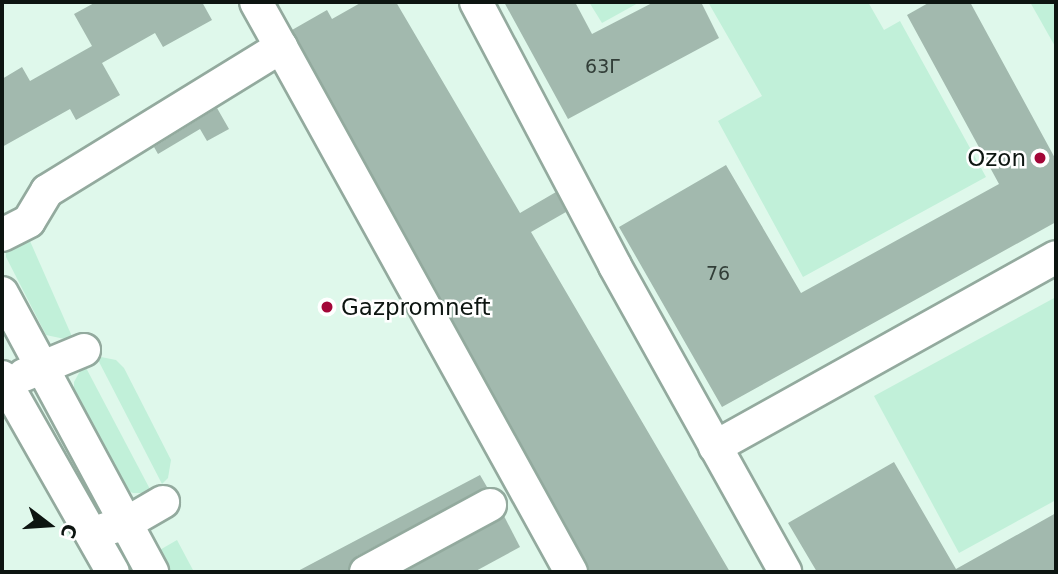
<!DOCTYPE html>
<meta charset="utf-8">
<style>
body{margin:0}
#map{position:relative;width:1058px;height:574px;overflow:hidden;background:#dff8eb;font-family:"DejaVu Sans",sans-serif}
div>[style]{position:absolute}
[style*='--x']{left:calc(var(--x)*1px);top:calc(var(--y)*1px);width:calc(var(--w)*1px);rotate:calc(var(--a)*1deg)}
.green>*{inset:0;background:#c1f0d9}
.building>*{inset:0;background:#a2b9ae}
.roads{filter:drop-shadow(2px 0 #93aa9e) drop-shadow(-2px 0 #93aa9e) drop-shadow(0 2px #93aa9e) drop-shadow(0 -2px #93aa9e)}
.minor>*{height:32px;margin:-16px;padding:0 16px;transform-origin:16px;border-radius:16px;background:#fff}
.dots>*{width:19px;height:19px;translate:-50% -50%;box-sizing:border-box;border:4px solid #fff;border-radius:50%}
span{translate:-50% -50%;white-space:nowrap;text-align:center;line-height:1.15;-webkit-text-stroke:5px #fff;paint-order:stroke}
.number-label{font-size:19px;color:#323e38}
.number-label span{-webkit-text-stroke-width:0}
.poi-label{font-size:23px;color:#0d1511}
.right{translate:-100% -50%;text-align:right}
.left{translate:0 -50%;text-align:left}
.frame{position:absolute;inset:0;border:4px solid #0d1511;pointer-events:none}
.north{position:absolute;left:14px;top:490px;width:70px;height:70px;-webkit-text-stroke:5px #fff;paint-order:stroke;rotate:107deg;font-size:19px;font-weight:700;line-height:28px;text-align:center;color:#0d1511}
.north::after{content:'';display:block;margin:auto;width:24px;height:32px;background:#0d1511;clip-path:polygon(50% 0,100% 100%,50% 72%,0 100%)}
</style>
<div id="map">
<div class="green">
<div style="clip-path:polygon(589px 2px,640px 2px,602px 23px)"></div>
<div style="clip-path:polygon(708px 2px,868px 2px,884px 30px,900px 21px,986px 177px,803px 277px,718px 121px,762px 96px)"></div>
<div style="clip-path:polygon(1030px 2px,1056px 2px,1056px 48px)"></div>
<div style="clip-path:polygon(26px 232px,74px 341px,46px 335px,6px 257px,6px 245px)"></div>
<div style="clip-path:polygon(1056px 297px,1056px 500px,959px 553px,874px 396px)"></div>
<div style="clip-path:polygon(96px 356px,116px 360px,124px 368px,171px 460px,168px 478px,162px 484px)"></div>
<div style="clip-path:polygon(84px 364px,152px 493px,133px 493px,122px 488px,74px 395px,74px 382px)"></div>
<div style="clip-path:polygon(177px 540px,194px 572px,170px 572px,158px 551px)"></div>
</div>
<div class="building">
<div style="clip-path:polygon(96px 2px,202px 2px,212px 20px,163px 47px,155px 33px,102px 63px,120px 95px,76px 120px,70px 109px,2px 147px,2px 79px,22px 67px,30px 81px,92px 46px,74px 14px)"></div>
<div style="clip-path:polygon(362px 2px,396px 2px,520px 213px,556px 192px,566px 212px,531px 232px,730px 572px,589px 572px,292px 30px,327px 10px,332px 19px)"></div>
<div style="clip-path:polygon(504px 2px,575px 2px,592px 34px,654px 2px,701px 2px,719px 38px,568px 119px)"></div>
<div style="clip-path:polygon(930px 2px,970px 2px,1056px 160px,1056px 222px,722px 407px,619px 227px,726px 165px,801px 293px,999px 184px,907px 15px)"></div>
<div style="clip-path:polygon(217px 108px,229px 129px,207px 141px,200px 129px,158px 154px,154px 147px)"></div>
<div style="clip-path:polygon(894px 462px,956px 569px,1056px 513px,1056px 572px,817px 572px,788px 523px)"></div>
<div style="clip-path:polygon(480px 475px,487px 487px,357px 556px,348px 572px,296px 572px)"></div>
<div style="clip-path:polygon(504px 516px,520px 547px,474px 572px,404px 572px)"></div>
</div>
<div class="roads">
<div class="minor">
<div style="--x:476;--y:2;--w:298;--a:62.2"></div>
<div style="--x:615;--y:266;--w:350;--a:60.9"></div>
<div style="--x:281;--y:47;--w:600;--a:61.08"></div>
<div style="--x:2;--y:235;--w:30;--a:-27"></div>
<div style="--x:29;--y:221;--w:35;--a:-59"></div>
<div style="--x:47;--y:191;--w:275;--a:-31.6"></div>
<div style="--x:281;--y:47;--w:51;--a:-119.1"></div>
<div style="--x:2;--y:293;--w:317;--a:61.7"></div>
<div style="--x:24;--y:375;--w:65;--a:-22.6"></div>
<div style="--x:2;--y:377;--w:224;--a:60.4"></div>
<div style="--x:715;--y:447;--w:390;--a:-29.1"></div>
<div style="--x:106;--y:529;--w:20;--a:-15"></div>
<div style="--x:125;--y:524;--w:44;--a:-30.1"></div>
<div style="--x:366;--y:572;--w:141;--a:-28.4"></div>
</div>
</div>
<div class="dots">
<div style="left:1040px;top:158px;background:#a30638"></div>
<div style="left:327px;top:307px;background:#a30638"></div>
</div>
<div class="number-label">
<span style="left:603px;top:67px">63Г</span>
<span style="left:718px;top:274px">76</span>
</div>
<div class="poi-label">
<span class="right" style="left:1026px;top:158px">Ozon</span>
<span class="left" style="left:341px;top:307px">Gazpromneft</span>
</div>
<div class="frame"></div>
<div class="north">С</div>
</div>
